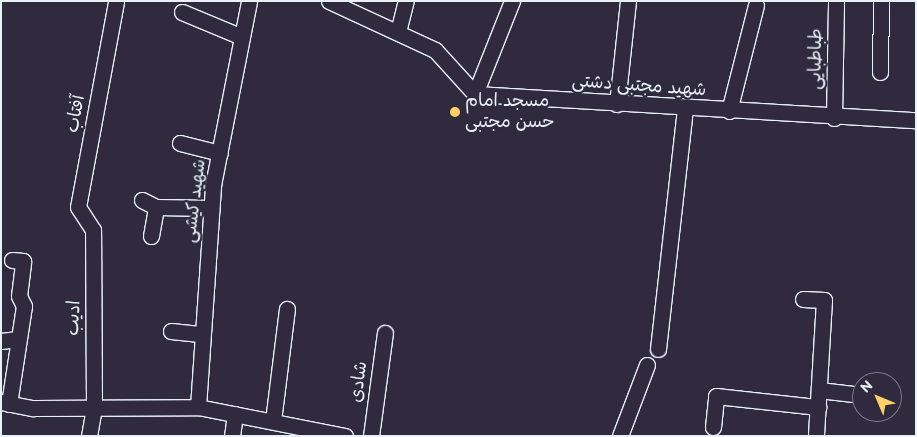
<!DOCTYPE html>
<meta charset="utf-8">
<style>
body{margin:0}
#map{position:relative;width:917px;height:437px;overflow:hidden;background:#2f2a3d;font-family:"Balsamiq Sans","Playpen Sans Arabic",sans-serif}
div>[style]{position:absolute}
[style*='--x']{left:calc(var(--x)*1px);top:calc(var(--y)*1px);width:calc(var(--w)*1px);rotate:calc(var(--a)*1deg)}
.roads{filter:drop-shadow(1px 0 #e8f1f8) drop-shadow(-1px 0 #e8f1f8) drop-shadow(0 1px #e8f1f8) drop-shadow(0 -1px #e8f1f8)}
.street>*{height:15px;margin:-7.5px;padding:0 7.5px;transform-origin:7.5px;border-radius:7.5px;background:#2f2a3d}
.dots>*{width:14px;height:14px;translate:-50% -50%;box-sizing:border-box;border:2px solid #2f2a3d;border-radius:50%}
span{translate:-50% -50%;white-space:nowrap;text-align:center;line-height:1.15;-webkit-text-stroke:4.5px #2f2a3d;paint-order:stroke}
.street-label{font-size:18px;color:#e8f1f8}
.poi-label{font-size:18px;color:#e8f1f8}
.left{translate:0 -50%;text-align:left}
.frame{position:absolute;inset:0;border:2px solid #e8f1f8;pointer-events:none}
.north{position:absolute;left:852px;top:372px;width:50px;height:50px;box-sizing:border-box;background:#2f2a3d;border:1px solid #797a88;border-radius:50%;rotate:315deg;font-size:14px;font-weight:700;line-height:20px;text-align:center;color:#e8f1f8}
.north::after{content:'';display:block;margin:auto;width:18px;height:22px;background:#ffd166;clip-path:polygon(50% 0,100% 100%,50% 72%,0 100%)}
</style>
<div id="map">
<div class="roads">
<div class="street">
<div style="--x:329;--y:1;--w:117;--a:24.8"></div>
<div style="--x:435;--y:50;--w:59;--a:47.7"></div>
<div style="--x:475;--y:94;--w:442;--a:3.4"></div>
<div style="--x:182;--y:12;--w:65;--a:22.6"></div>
<div style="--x:398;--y:32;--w:32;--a:-76"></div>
<div style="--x:880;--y:72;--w:71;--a:-89.2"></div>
<div style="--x:475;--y:94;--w:100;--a:-68.3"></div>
<div style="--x:617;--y:104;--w:104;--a:-83.9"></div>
<div style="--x:729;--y:111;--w:109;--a:-75.7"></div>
<div style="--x:834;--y:118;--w:117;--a:-89"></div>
<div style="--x:180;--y:143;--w:41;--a:14"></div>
<div style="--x:142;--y:200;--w:16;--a:27"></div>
<div style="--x:156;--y:207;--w:55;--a:1"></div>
<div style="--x:151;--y:236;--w:29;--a:-80"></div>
<div style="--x:803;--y:299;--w:21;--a:3"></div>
<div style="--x:824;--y:300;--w:136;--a:93.4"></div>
<div style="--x:171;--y:331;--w:31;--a:6"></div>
<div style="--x:1;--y:341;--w:17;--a:-7"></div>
<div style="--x:658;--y:349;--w:243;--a:-83.6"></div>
<div style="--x:819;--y:390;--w:43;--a:6.6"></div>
<div style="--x:1;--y:402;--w:33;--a:11"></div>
<div style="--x:33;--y:408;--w:165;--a:-0.3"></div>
<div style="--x:198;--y:407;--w:150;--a:11.2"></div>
<div style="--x:9;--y:404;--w:99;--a:-81.3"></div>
<div style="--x:24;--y:306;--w:11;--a:-117"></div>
<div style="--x:19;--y:296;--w:35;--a:-83"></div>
<div style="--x:23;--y:261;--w:11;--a:-175"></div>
<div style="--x:198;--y:407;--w:223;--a:-86.1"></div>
<div style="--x:213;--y:185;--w:187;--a:-78.9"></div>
<div style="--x:273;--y:421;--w:113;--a:-82.9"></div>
<div style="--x:713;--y:427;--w:31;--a:-84"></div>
<div style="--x:716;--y:396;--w:103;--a:6.2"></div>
<div style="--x:89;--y:436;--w:29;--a:-80"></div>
<div style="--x:94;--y:407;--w:177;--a:-90.3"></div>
<div style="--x:93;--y:230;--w:27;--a:-123"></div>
<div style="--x:78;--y:207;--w:209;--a:-79.5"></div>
<div style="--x:232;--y:436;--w:22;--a:-82"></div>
<div style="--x:371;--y:436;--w:104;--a:-82.3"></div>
<div style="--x:620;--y:436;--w:76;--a:-69.2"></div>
</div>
</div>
<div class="dots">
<div style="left:455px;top:112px;background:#ffd166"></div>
</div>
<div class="street-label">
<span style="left:816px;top:59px;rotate:-89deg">طباطبایی</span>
<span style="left:639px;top:86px;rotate:4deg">شهید مجتبی دشتی</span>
<span style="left:76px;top:114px;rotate:-79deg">آفتاب</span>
<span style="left:195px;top:201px;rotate:-83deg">شهید کیشی</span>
<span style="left:74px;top:318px;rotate:-87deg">ادیب</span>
<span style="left:359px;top:382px;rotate:-82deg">شادی</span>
</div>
<div class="poi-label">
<span class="left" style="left:465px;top:112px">مسجد امام<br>حسن مجتبی</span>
</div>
<div class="frame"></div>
<div class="north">N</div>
</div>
